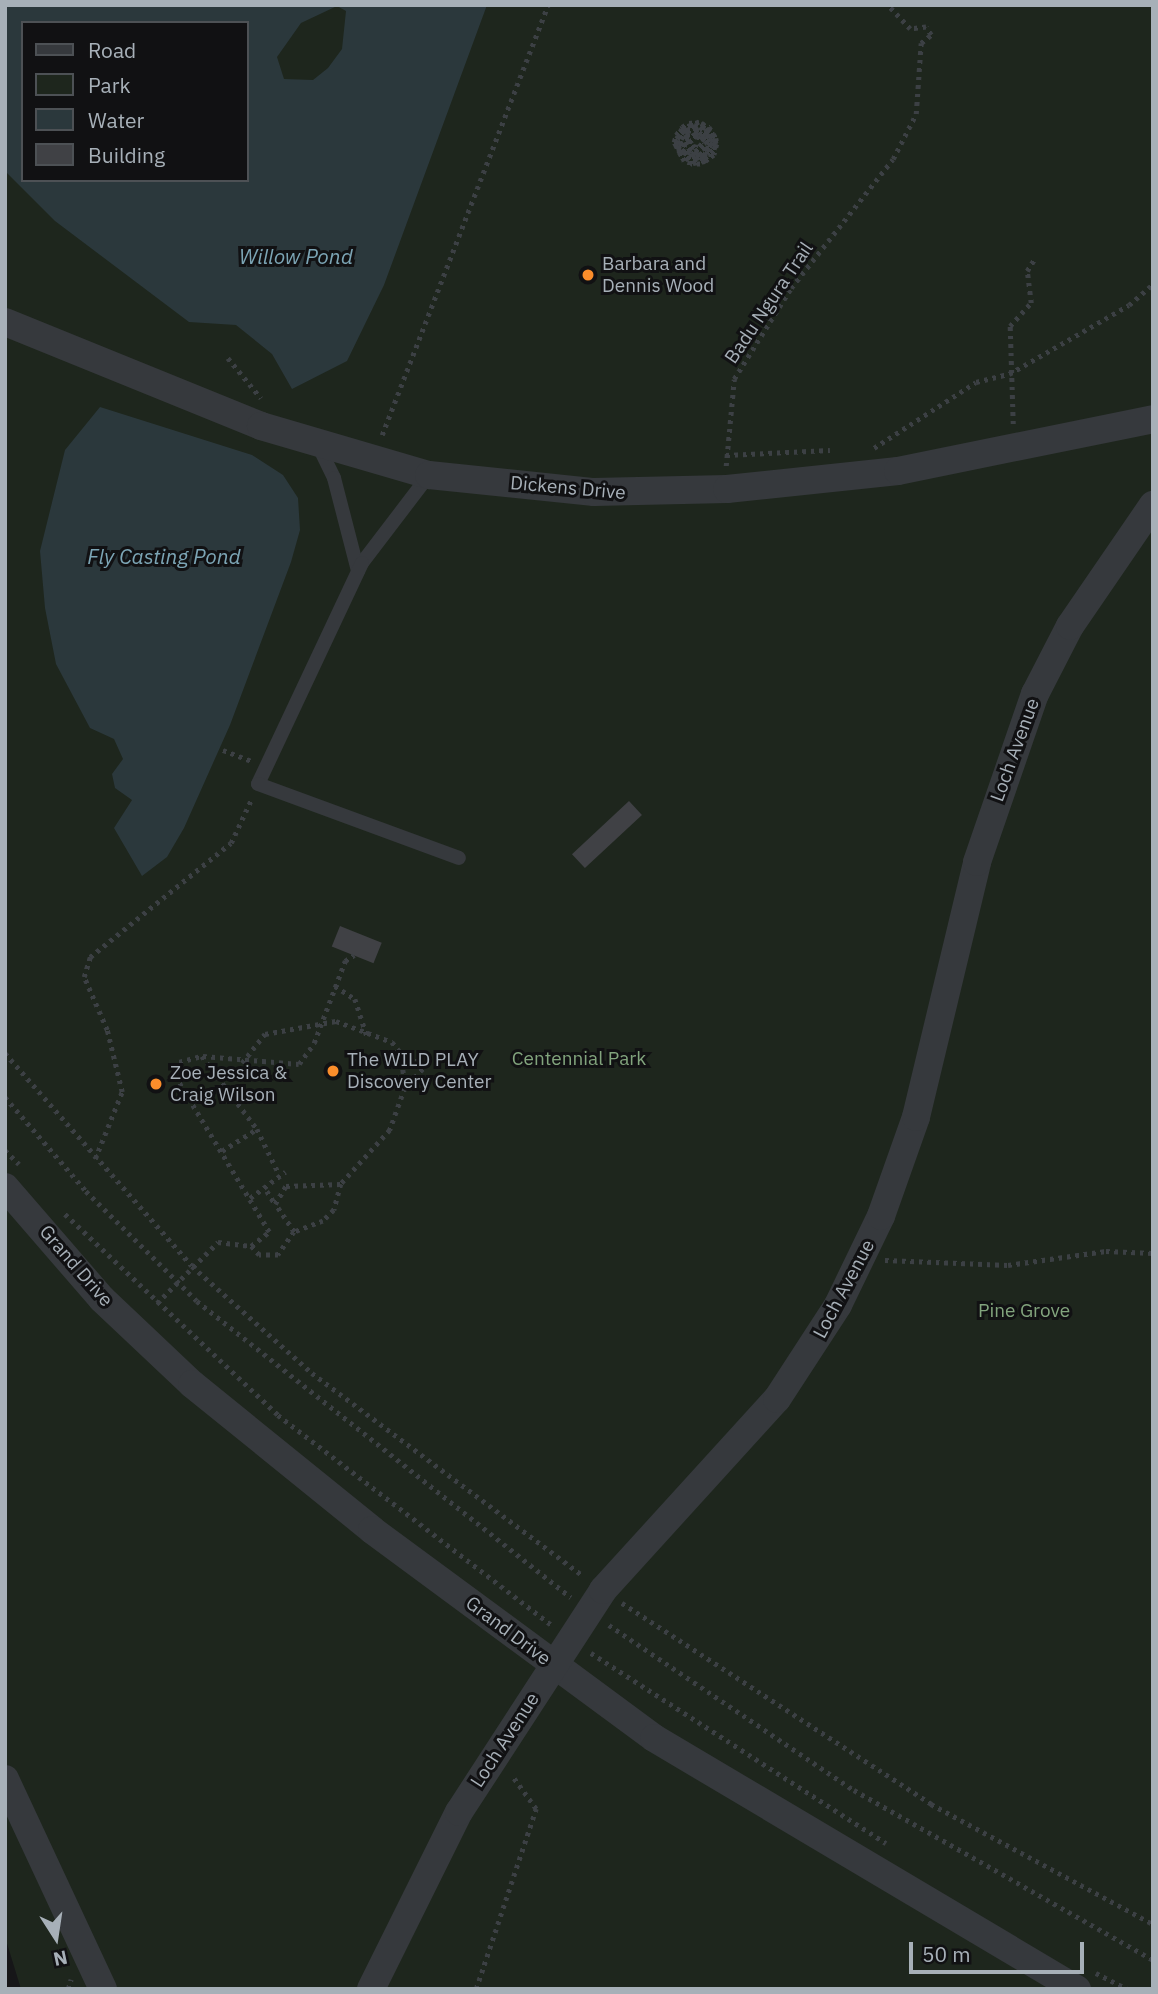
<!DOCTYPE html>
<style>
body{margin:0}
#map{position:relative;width:1158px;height:1994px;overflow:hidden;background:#161618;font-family:"IBM Plex Sans",sans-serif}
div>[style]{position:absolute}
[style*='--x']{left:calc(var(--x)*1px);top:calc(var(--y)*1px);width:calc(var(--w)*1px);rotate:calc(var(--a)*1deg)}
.green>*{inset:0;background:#1e261d}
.water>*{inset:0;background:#2b383c}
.building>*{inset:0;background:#404145;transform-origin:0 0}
.path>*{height:4.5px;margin-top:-2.25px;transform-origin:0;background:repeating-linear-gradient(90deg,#3c4044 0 3.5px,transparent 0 8.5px)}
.lane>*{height:14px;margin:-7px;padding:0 7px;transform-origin:7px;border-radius:7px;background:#36393d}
.street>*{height:28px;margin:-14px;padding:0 14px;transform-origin:14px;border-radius:14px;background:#36393d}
.dots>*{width:19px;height:19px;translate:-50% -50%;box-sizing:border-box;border:4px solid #111113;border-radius:50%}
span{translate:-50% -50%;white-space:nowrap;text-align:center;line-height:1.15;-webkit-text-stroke:6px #111113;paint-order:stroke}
.poi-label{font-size:19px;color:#a7b0b8}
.left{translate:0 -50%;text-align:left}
.street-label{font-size:19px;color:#a7b0b8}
.park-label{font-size:19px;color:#82a47d}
.water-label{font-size:21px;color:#7ca5b5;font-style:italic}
.frame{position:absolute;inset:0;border:7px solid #a7b0b8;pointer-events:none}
.legend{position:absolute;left:21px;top:21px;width:228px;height:161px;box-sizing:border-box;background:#111113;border:2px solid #4d5155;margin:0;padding:9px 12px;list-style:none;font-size:21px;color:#a7b0b8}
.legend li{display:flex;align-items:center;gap:14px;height:35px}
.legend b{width:35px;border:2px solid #4d5155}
.north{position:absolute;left:21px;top:1903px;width:70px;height:70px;-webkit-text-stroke:5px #111113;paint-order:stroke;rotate:168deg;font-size:19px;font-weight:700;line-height:28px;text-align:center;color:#a7b0b8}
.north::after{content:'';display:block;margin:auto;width:24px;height:32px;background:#a7b0b8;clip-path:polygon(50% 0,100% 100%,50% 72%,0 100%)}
.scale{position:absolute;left:909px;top:1942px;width:175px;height:32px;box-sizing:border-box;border:4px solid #a7b0b8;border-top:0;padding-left:9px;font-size:21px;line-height:24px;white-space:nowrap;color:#a7b0b8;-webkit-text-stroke:5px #111113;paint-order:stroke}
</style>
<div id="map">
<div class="green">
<div style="clip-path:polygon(evenodd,5px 5px,1153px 5px,1153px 1989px,21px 1989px,5px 1937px,5px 5px,23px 23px,247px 23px,247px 180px,23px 180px,23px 23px)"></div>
</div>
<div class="water">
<div style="clip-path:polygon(evenodd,5px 5px,487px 5px,384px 285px,347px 361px,292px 389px,272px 354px,236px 325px,189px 322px,55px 221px,5px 171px,5px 5px,337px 6px,346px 11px,342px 49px,328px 68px,313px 80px,284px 79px,277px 57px,301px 23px,337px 6px,5px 5px,23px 23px,247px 23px,247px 180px,23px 180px,23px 23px)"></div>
<div style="clip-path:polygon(100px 407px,252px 455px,283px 475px,298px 498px,300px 530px,291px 562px,230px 725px,184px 828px,167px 857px,142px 876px,114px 828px,132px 800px,115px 788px,112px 774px,123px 759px,114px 739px,90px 728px,56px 664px,45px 608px,40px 551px,65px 450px)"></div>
</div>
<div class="building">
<div style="left:629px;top:801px;width:19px;height:78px;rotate:47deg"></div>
<div style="left:340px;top:926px;width:45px;height:22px;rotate:22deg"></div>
</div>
<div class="path">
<div style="--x:689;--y:165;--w:7;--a:-74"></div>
<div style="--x:691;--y:158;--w:8;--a:-150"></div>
<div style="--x:684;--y:154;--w:14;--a:-107"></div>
<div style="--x:680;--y:141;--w:12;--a:70"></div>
<div style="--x:684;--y:152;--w:9;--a:36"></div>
<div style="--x:691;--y:157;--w:8;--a:-76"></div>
<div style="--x:693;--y:149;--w:8;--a:-120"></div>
<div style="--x:689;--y:142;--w:10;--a:-37"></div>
<div style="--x:697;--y:136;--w:9;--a:153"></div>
<div style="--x:689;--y:140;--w:11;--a:85"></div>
<div style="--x:690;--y:151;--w:10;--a:-119"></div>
<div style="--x:685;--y:142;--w:13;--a:67"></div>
<div style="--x:690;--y:154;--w:9;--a:-131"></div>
<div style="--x:684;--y:147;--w:12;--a:-81"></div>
<div style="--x:686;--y:135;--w:9;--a:-27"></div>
<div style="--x:694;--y:131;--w:4;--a:14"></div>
<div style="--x:698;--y:132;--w:10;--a:163"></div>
<div style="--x:688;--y:135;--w:6;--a:121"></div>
<div style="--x:685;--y:140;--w:12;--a:-31"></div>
<div style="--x:695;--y:134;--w:6;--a:18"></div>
<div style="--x:701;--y:136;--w:6;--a:51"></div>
<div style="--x:705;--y:141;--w:9;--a:-144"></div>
<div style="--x:698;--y:136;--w:9;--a:63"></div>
<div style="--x:702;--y:144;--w:10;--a:135"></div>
<div style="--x:695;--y:151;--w:10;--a:-29"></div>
<div style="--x:704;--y:146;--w:12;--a:138"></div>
<div style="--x:695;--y:154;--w:9;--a:-18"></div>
<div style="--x:704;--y:151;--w:8;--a:-67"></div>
<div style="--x:707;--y:144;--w:8;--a:-113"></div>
<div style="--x:704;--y:137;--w:7;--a:-135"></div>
<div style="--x:699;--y:132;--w:7;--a:34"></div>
<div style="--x:705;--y:136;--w:9;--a:72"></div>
<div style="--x:708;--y:145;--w:3;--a:-72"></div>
<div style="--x:709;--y:142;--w:8;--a:-113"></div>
<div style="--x:706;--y:135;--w:9;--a:-144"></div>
<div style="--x:699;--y:130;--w:10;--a:174"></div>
<div style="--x:689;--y:131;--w:11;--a:135"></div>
<div style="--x:681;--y:139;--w:8;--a:-60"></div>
<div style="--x:685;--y:132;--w:14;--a:-21"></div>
<div style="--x:698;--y:127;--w:15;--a:164"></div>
<div style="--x:684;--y:131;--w:5;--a:127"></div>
<div style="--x:681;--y:135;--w:10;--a:101"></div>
<div style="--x:679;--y:145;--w:6;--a:81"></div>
<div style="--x:680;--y:151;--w:13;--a:45"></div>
<div style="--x:689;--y:160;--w:13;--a:-138"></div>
<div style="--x:679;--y:151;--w:11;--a:-100"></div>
<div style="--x:677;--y:140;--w:5;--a:101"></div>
<div style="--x:676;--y:145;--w:18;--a:63"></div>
<div style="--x:684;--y:161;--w:21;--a:-118"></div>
<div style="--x:674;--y:142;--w:7;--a:-74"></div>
<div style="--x:676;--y:135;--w:10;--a:-53"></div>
<div style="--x:682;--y:127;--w:8;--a:-30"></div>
<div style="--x:689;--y:123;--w:10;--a:-6"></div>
<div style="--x:699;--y:122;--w:18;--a:158"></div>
<div style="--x:682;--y:129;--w:11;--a:117"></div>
<div style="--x:677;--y:139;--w:11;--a:-56"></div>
<div style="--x:683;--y:130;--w:12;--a:-24"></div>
<div style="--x:694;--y:125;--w:12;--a:14"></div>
<div style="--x:706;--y:128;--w:12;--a:55"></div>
<div style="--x:713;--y:138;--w:8;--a:90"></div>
<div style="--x:713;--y:146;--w:14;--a:-107"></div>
<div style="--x:709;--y:133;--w:11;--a:-146"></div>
<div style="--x:700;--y:127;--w:11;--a:41"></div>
<div style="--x:708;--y:134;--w:10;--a:73"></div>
<div style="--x:711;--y:144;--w:11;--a:112"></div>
<div style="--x:707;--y:154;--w:15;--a:157"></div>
<div style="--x:693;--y:160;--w:11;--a:-10"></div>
<div style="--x:704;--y:158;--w:12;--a:-42"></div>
<div style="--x:713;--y:150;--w:13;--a:132"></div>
<div style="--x:704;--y:160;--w:11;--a:165"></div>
<div style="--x:693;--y:163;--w:12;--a:-9"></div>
<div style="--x:705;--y:161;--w:6;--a:-39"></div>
<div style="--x:710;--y:157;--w:14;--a:-65"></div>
<div style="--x:716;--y:144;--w:14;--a:-111"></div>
<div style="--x:711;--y:131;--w:13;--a:-141"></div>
<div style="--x:701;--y:123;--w:9;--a:27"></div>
<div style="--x:709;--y:127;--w:13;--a:58"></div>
<div style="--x:716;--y:138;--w:6;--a:81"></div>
<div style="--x:717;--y:144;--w:11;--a:105"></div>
<div style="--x:714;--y:155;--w:17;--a:147"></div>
<div style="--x:700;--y:164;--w:9;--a:180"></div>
<div style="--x:691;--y:164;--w:7;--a:-82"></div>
<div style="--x:692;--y:157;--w:9;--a:0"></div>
<div style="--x:701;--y:157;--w:13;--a:-51"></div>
<div style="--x:709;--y:147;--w:12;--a:138"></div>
<div style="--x:700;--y:155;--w:7;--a:180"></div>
<div style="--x:693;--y:155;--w:11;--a:-75"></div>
<div style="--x:228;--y:358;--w:52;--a:50.5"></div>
<div style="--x:1013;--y:424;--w:98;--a:-91.8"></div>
<div style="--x:1010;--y:326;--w:31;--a:-48"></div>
<div style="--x:1031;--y:303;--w:32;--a:-97"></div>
<div style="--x:1027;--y:271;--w:15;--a:-58"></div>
<div style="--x:382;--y:435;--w:461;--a:-68.9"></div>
<div style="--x:874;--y:448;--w:121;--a:-32.9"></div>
<div style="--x:976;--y:382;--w:34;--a:-14"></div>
<div style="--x:1009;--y:374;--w:138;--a:-29.9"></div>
<div style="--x:1129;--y:305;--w:32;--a:-41"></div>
<div style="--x:726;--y:455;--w:104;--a:-2.8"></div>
<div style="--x:726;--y:466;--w:87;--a:-84.7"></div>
<div style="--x:734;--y:379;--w:107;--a:-57.9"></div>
<div style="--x:791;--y:288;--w:164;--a:-51.7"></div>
<div style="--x:893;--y:159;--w:51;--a:-62.9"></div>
<div style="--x:916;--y:114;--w:71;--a:-86"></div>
<div style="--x:921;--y:43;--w:13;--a:-39"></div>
<div style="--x:931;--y:35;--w:9;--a:-122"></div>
<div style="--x:926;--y:27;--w:16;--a:173"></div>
<div style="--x:910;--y:29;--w:33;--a:-133"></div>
<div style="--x:223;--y:750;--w:31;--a:21"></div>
<div style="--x:335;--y:986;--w:24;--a:33"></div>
<div style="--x:355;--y:999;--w:38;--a:72"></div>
<div style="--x:5;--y:1053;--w:283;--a:48.7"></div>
<div style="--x:192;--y:1266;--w:161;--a:41.7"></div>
<div style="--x:312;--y:1373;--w:339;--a:36.8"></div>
<div style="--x:401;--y:1053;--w:17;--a:17"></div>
<div style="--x:417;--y:1058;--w:13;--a:61"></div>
<div style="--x:423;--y:1069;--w:26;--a:133"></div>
<div style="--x:203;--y:1056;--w:96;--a:4.8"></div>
<div style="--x:299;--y:1064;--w:26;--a:-54"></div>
<div style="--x:314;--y:1043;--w:88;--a:-69.3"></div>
<div style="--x:345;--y:961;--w:11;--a:-34"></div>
<div style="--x:242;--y:1063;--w:37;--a:-52"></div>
<div style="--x:265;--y:1034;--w:72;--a:-10.4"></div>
<div style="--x:336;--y:1021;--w:60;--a:20.6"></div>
<div style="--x:392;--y:1042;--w:14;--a:51"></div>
<div style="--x:401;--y:1053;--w:35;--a:83"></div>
<div style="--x:405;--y:1088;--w:45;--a:109.7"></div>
<div style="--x:390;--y:1130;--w:73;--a:132.2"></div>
<div style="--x:341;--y:1184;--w:27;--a:105"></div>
<div style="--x:334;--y:1210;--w:16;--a:135"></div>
<div style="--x:323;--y:1221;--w:31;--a:159"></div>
<div style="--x:294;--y:1232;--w:28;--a:125"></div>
<div style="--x:278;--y:1255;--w:19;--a:180"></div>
<div style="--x:259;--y:1255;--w:12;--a:-132"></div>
<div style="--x:5;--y:1097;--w:124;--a:49.2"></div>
<div style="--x:86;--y:1191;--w:156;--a:44.7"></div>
<div style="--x:197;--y:1301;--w:477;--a:38.4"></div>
<div style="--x:5;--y:1150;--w:20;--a:45"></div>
<div style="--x:222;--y:1151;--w:41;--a:-32.2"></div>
<div style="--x:95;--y:1159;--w:72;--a:-68.1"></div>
<div style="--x:122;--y:1092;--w:64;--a:-103.6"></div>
<div style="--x:107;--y:1030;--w:58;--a:-113.5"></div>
<div style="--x:84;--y:977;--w:21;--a:-73"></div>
<div style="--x:90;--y:957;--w:181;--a:-39"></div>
<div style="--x:231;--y:843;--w:50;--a:-65"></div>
<div style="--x:267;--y:1191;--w:15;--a:58"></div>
<div style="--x:250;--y:1198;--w:44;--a:-36.6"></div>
<div style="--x:65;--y:1214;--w:293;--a:43.3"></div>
<div style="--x:278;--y:1415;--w:345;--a:37.5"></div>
<div style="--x:294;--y:1232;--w:34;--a:-124"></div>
<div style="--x:275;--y:1204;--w:21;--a:-59"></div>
<div style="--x:286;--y:1186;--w:55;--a:-2.1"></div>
<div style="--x:885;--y:1260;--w:123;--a:2.3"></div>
<div style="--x:1008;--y:1265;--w:99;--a:-8.1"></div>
<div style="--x:1106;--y:1251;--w:47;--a:2.4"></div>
<div style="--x:157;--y:1303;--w:86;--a:-45"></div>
<div style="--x:218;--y:1242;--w:33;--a:7"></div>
<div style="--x:251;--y:1246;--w:23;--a:-38"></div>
<div style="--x:269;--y:1232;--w:182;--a:-121.1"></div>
<div style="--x:175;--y:1076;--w:15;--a:-74"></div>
<div style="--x:179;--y:1062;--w:24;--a:-15"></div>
<div style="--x:202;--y:1056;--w:91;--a:53"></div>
<div style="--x:257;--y:1129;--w:50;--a:63.9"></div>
<div style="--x:622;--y:1603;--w:369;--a:33"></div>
<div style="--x:931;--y:1804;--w:252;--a:28.4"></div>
<div style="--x:609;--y:1625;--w:295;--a:34"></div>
<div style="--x:854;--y:1790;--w:344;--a:29.6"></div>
<div style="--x:591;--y:1653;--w:351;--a:32.8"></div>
<div style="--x:1096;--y:1973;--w:35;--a:27"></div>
<div style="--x:68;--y:1989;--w:10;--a:-73"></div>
<div style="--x:476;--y:1989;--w:190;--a:-71.6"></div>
<div style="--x:536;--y:1809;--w:41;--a:-126"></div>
</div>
<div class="lane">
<div style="--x:317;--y:443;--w:39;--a:64"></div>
<div style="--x:334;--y:478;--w:96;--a:75.5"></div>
<div style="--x:429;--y:475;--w:111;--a:127.3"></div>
<div style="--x:362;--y:563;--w:244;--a:115.2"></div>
<div style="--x:258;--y:784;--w:214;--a:20.2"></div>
</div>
<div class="street">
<div style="--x:5;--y:322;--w:276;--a:22.1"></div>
<div style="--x:261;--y:426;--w:175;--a:16.3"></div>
<div style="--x:429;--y:475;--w:166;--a:5.9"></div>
<div style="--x:594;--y:492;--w:133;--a:-1.3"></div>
<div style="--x:727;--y:489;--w:172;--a:-6"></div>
<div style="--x:898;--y:471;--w:260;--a:-11.5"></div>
<div style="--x:5;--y:1187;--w:148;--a:49.1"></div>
<div style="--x:102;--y:1299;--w:124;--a:43.4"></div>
<div style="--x:192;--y:1384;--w:232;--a:39"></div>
<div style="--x:372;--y:1530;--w:350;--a:36.4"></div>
<div style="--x:654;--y:1738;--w:492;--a:30.7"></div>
<div style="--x:5;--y:1779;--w:232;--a:65"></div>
<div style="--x:371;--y:1989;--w:198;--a:-63.6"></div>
<div style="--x:459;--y:1812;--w:265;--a:-57"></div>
<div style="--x:603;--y:1590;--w:258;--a:-47.7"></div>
<div style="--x:777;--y:1399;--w:112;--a:-57"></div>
<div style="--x:838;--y:1305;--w:99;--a:-64.2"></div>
<div style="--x:881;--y:1216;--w:105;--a:-70.5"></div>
<div style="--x:916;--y:1117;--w:262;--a:-76.5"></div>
<div style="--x:977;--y:862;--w:178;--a:-71"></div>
<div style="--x:1035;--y:694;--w:76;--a:-62.8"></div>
<div style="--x:1070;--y:626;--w:147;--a:-55.6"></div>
</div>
<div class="dots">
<div style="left:588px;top:275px;background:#fa8d2b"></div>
<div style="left:333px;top:1071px;background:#fa8d2b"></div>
<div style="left:156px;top:1084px;background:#fa8d2b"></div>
</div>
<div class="poi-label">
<span class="left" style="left:602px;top:275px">Barbara and<br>Dennis Wood</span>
<span class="left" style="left:347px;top:1071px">The WILD PLAY<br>Discovery Center</span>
<span class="left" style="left:170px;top:1084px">Zoe Jessica &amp;<br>Craig Wilson</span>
</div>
<div class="street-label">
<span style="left:769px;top:303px;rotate:-56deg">Badu Ngura Trail</span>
<span style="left:568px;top:488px;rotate:5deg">Dickens Drive</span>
<span style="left:1015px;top:750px;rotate:-70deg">Loch Avenue</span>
<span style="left:76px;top:1266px;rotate:49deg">Grand Drive</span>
<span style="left:844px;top:1289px;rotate:-62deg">Loch Avenue</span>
<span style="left:508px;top:1631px;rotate:37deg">Grand Drive</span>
<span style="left:505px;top:1740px;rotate:-57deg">Loch Avenue</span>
</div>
<div class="park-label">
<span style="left:579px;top:1059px">Centennial Park</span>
<span style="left:1024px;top:1311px">Pine Grove</span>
</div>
<div class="water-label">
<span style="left:296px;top:256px">Willow Pond</span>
<span style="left:164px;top:556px">Fly Casting Pond</span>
</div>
<div class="frame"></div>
<ul class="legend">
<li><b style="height:9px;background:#36393d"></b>Road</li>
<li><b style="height:19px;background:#1e261d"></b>Park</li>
<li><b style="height:19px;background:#2b383c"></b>Water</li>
<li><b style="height:19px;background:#404145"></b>Building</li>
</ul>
<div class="north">N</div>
<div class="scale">50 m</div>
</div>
